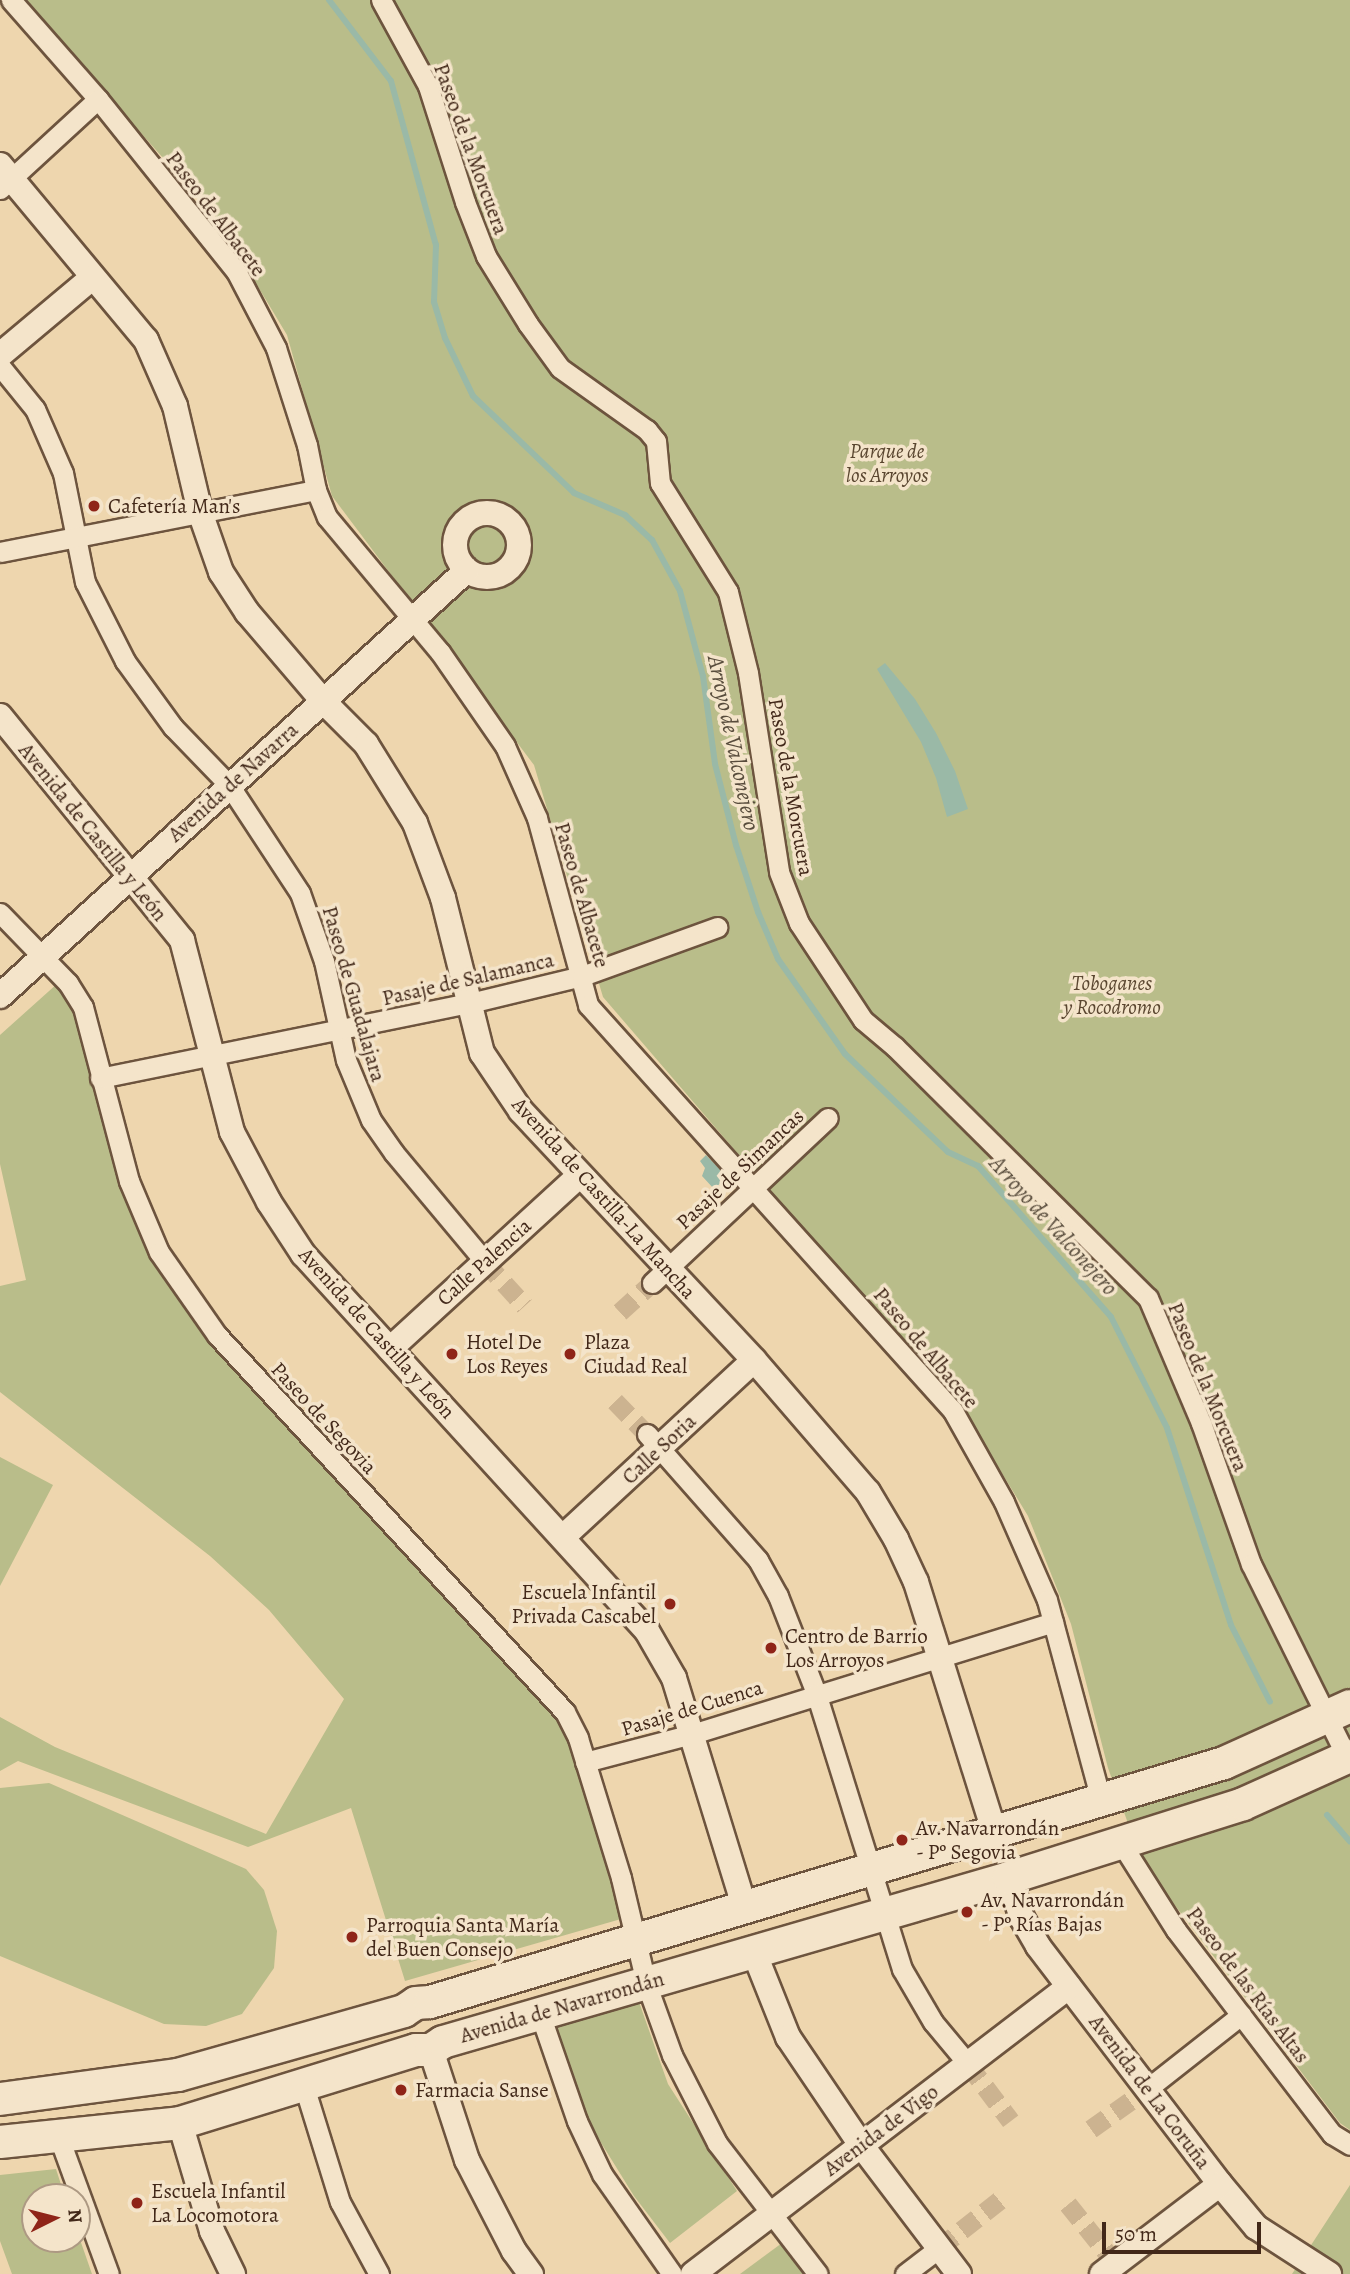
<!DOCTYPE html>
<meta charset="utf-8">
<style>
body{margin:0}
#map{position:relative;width:1350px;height:2274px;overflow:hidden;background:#eed6ae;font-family:Alegreya,serif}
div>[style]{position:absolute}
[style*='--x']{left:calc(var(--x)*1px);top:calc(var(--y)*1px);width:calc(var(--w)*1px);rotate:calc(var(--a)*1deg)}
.green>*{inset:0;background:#b9bd8a}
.water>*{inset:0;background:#9ab9a7}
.stream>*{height:6px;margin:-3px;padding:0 3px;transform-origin:3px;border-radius:3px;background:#9ab9a7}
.pedestrian-tunnel>*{height:19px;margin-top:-9.5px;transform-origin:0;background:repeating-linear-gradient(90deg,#ccb390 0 19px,transparent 0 29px)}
.roads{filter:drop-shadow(2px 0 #6d543e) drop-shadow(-2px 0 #6d543e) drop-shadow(0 2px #6d543e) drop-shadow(0 -2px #6d543e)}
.pedestrian>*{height:19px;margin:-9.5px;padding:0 9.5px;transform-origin:9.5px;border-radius:9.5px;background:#f4e4ca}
.minor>*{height:24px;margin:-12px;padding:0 12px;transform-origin:12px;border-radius:12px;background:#f4e4ca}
.minor>.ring{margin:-12px;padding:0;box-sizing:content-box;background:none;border:24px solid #f4e4ca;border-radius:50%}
.tertiary>*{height:32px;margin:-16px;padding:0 16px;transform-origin:16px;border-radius:16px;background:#f4e4ca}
.dots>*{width:19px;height:19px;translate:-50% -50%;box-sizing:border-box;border:4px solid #f4e4ca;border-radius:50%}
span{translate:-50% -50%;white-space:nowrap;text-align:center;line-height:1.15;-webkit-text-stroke:7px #f4e4ca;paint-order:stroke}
.street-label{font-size:21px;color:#422819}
.park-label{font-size:21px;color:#5a4630;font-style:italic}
.poi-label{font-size:21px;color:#422819}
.left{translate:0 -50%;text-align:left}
.right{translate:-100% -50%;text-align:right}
.water-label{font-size:23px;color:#584c3c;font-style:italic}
.north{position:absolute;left:21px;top:2183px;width:70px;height:70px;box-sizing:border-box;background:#f4e4ca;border:2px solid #ad9983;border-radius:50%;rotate:84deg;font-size:19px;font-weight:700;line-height:28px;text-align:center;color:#422819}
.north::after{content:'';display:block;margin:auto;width:24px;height:32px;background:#8f2418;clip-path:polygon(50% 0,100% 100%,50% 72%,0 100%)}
.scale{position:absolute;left:1102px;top:2222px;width:159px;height:32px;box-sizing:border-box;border:4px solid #422819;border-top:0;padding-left:9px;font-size:21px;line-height:24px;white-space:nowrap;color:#422819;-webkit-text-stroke:5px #f4e4ca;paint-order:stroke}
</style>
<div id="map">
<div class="green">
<div style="clip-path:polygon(23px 0,1350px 0,1350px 2130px,1340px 2123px,1142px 1862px,1108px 1768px,1071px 1624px,1028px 1516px,959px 1403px,751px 1169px,603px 997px,534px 765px,332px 496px,287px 335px,218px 220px)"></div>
<div style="clip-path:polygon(58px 983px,78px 1010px,122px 1188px,149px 1250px,565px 1723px,621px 1919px,405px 1981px,351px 1808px,248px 1847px,18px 1761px,0 1771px,0 1717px,55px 1747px,266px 1834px,344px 1699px,269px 1610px,210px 1556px,0 1392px,0 1286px,26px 1280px,0 1164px,0 1035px)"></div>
<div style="clip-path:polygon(0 1457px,53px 1485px,0 1586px)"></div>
<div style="clip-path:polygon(49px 1783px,246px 1869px,264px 1890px,277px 1931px,274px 1968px,242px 2014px,206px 2026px,164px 2024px,0 1956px,0 1788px)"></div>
<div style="clip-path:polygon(639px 2002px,668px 2084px,737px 2191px,670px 2243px,634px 2196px,587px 2120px,556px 2027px)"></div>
<div style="clip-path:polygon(56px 2169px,65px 2197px,35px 2197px,35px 2239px,77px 2239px,77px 2231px,92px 2274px,12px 2274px,0 2241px,0 2175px)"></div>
<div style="clip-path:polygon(1350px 2185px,1350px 2274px,1292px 2274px,1317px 2236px)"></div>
<div style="clip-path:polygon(782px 2243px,806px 2274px,740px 2274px)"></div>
</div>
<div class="water">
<div style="clip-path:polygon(885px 663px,915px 699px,936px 733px,955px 771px,968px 809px,947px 817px,936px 778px,921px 742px,877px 669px)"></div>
<div style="clip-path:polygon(706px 1155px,727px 1177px,714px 1189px,702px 1176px,705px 1168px,700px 1161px)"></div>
</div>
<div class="stream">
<div style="--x:329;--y:0;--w:102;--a:52.6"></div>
<div style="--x:391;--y:81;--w:170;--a:74.7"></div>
<div style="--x:436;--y:245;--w:57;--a:92"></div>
<div style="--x:434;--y:302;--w:38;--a:73"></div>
<div style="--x:445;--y:338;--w:64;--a:64.2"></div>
<div style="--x:473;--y:396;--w:140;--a:43.8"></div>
<div style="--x:574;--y:493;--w:56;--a:23.3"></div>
<div style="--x:625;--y:515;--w:37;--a:43"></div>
<div style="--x:652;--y:540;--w:58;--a:61.2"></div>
<div style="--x:680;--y:591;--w:88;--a:74.9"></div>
<div style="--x:703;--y:676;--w:89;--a:82.2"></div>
<div style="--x:715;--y:764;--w:84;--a:75.5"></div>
<div style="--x:736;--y:845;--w:71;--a:71.8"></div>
<div style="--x:758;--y:912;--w:51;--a:66.9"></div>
<div style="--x:778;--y:959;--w:116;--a:54.8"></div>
<div style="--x:845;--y:1054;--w:142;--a:43.6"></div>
<div style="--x:948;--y:1152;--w:33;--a:25"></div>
<div style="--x:978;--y:1166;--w:201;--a:48.6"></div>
<div style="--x:1111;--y:1317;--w:124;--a:63.2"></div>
<div style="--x:1167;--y:1428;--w:207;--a:72"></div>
<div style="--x:1231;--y:1625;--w:86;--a:63.1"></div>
<div style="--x:1327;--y:1815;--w:35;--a:49"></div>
</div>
<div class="pedestrian-tunnel">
<div style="--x:485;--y:1262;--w:59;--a:47.7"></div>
<div style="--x:620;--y:1312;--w:43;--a:-42.2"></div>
<div style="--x:615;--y:1401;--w:46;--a:45.9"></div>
<div style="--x:968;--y:2064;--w:71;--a:53"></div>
<div style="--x:1091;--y:2129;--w:69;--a:-35.5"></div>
<div style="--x:1068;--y:2204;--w:77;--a:51.3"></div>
<div style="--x:939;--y:2248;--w:78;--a:-38.2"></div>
</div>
<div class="roads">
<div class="pedestrian">
<div style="--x:11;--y:0;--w:132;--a:48.7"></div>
<div style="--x:98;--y:99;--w:221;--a:51.3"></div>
<div style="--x:236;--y:271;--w:87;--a:62.5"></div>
<div style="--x:276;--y:348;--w:102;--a:72.3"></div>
<div style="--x:307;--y:445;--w:46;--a:78.7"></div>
<div style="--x:316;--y:490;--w:29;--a:68"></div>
<div style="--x:327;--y:517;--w:176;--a:50.1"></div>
<div style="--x:440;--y:652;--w:114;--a:55.3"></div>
<div style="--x:505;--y:746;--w:79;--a:66"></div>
<div style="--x:537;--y:818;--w:194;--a:74.7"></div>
<div style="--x:588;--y:1005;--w:546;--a:48.04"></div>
<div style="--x:953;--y:1411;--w:104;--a:60.7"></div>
<div style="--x:1004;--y:1502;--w:107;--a:66.3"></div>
<div style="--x:1047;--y:1600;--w:207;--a:74.9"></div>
<div style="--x:381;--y:0;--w:98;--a:61.3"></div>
<div style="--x:428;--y:86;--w:122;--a:72.3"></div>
<div style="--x:465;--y:202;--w:58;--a:68.7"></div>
<div style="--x:486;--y:256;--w:80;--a:58.3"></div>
<div style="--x:528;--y:324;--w:54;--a:54"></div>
<div style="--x:560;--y:368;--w:107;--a:35.5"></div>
<div style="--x:647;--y:430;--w:14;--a:51"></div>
<div style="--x:656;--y:441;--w:42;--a:84.6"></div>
<div style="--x:660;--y:483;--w:128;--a:58"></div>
<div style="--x:728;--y:592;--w:83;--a:76.1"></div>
<div style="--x:748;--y:673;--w:201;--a:81.1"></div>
<div style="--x:779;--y:872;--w:55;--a:68.6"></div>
<div style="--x:799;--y:923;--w:116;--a:56.6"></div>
<div style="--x:863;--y:1020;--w:42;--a:40.2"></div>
<div style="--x:895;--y:1047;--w:356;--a:44.8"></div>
<div style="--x:1148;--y:1298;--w:136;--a:67"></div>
<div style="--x:1201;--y:1423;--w:150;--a:70.5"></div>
<div style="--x:1251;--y:1564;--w:222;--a:63.6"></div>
<div style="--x:0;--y:189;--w:133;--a:-42.6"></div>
<div style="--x:0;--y:366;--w:55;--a:50.9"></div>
<div style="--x:35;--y:409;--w:70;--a:66.4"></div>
<div style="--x:63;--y:473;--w:111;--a:78.6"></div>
<div style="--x:85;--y:582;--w:89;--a:63.1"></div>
<div style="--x:125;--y:661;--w:82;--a:54"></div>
<div style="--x:173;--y:727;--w:81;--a:46"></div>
<div style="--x:229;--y:785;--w:129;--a:56.7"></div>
<div style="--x:300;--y:893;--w:72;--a:70.6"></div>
<div style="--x:324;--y:961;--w:101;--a:77.5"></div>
<div style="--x:346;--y:1060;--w:65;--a:67.4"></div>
<div style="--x:371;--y:1120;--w:40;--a:55.1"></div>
<div style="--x:394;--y:1153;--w:142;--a:50.1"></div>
<div style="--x:0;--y:552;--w:322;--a:-11.1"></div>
<div style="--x:0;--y:913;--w:98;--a:45.8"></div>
<div style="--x:68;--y:983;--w:28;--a:58"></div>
<div style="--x:83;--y:1007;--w:180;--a:75.2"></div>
<div style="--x:129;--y:1181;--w:77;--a:67.1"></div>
<div style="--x:159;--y:1252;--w:101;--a:55.1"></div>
<div style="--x:217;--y:1335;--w:513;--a:47.29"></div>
<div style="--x:565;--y:1712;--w:29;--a:63"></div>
<div style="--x:578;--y:1738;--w:146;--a:72.9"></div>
<div style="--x:621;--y:1878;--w:108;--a:76.6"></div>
<div style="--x:646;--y:1983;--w:77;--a:70.1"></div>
<div style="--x:672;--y:2055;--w:99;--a:62.9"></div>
<div style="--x:717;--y:2143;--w:165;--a:52.4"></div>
<div style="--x:100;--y:1078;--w:378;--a:-11.5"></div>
<div style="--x:470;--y:1003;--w:115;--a:-13.6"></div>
<div style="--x:582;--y:976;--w:144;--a:-19.9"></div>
<div style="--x:652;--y:1283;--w:241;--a:-43.2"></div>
<div style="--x:647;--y:1434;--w:168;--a:48.6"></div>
<div style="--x:758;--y:1560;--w:41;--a:60.9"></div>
<div style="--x:778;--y:1596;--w:104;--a:68.6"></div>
<div style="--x:816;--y:1693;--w:289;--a:72.7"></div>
<div style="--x:902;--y:1969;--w:61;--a:59.7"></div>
<div style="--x:933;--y:2022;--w:55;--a:50.2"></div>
<div style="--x:585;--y:1762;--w:111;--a:-14.7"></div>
<div style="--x:692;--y:1734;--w:378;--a:-17.2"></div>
<div style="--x:1121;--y:1843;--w:103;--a:57.7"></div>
<div style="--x:1176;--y:1930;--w:257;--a:52.6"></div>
<div style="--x:1332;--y:2134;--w:21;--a:31"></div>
<div style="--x:540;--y:2014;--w:113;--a:70.9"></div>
<div style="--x:577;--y:2121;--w:59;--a:64.7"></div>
<div style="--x:602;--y:2174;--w:122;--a:55"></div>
<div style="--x:304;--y:2086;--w:121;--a:72.8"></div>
<div style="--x:340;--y:2202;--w:82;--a:61.6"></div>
<div style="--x:1147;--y:2089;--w:120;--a:-38.2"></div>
<div style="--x:58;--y:2135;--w:148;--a:69.9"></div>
<div style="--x:905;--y:2274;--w:43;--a:-37.4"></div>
</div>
<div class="minor">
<div style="--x:0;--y:165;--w:228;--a:50.2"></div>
<div style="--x:146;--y:340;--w:72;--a:66.3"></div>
<div style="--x:175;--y:406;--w:109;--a:76.7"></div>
<div style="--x:200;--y:512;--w:64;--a:70.7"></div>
<div style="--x:221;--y:572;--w:48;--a:57"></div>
<div style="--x:247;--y:612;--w:117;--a:49.5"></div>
<div style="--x:323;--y:701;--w:61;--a:45"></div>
<div style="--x:366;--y:744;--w:93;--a:58.2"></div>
<div style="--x:415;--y:823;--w:80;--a:69.5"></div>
<div style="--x:443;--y:898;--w:160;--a:75.9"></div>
<div style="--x:482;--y:1053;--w:70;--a:56.1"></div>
<div style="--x:521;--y:1111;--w:341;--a:46.9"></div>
<div style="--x:754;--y:1360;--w:174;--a:49.2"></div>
<div style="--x:868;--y:1492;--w:55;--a:59.2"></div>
<div style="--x:896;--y:1539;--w:47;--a:65.1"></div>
<div style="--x:916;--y:1582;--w:261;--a:72.6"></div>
<div style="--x:0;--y:355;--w:121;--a:-40"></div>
<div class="ring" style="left:455px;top:513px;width:40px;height:40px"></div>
<div style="--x:0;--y:716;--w:289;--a:50.9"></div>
<div style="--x:182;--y:940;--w:198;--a:75.4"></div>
<div style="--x:232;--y:1132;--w:79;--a:62.1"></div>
<div style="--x:269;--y:1202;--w:62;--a:56.8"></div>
<div style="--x:303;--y:1254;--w:510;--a:47.62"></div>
<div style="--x:647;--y:1631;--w:54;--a:60.1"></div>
<div style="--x:674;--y:1678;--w:239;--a:72.9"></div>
<div style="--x:0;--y:996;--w:632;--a:-42.37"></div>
<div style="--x:390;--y:1349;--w:256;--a:-42.5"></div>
<div style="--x:563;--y:1537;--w:260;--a:-42.8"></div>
<div style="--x:1009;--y:1878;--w:42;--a:72"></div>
<div style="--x:1022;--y:1918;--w:32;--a:60"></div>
<div style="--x:1038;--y:1946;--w:300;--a:52.6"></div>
<div style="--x:1220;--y:2184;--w:56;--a:50.1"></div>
<div style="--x:1256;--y:2227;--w:87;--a:32.8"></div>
<div style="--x:754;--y:1952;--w:92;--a:68.2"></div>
<div style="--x:788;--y:2037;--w:130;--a:55.9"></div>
<div style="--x:861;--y:2145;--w:162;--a:52.8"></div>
<div style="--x:431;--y:2050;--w:116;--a:71.9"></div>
<div style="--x:467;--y:2160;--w:102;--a:62.7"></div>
<div style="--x:514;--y:2251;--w:29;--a:54"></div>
<div style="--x:180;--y:2123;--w:113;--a:73.5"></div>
<div style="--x:212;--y:2231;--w:48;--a:64"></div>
<div style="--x:693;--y:2274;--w:473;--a:-37.4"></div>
<div style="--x:1102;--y:2274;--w:148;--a:-37.3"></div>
</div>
<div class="tertiary">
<div style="--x:0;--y:2099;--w:180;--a:-7.7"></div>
<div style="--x:178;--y:2075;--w:235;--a:-15.8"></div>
<div style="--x:404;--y:2011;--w:14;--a:-34"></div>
<div style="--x:416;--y:2003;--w:14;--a:-4"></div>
<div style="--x:430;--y:2002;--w:829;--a:-16.75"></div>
<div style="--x:1224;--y:1763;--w:138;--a:-24.3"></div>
<div style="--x:0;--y:2142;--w:181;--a:-6"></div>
<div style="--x:180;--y:2123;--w:247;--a:-17.2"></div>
<div style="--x:416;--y:2050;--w:15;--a:0"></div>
<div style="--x:431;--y:2050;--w:14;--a:-34"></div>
<div style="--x:443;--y:2042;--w:589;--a:-16.16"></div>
<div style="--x:1009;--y:1878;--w:245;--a:-17.5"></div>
<div style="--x:1243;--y:1804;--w:117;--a:-24.2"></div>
</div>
</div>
<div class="dots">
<div style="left:94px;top:506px;background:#8f2418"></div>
<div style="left:452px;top:1354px;background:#8f2418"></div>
<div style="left:570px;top:1354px;background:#8f2418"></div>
<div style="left:670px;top:1604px;background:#8f2418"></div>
<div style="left:771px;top:1648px;background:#8f2418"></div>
<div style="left:902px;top:1840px;background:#8f2418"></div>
<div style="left:967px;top:1912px;background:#8f2418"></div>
<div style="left:352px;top:1937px;background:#8f2418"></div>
<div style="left:401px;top:2090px;background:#8f2418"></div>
<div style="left:137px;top:2203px;background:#8f2418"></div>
</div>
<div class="street-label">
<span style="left:471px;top:149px;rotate:70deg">Paseo de la Morcuera</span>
<span style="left:216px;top:214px;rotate:53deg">Paseo de Albacete</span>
<span style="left:233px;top:782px;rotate:-42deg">Avenida de Navarra</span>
<span style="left:791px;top:787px;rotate:80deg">Paseo de la Morcuera</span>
<span style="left:93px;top:832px;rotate:51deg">Avenida de Castilla y León</span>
<span style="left:582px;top:895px;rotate:74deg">Paseo de Albacete</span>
<span style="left:468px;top:979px;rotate:-13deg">Pasaje de Salamanca</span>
<span style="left:354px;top:994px;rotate:74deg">Paseo de Guadalajara</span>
<span style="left:740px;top:1169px;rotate:-43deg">Pasaje de Simancas</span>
<span style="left:604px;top:1198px;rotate:48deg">Avenida de Castilla-La Mancha</span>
<span style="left:484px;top:1262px;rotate:-42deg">Calle Palencia</span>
<span style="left:377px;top:1333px;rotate:48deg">Avenida de Castilla y León</span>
<span style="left:926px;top:1348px;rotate:50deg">Paseo de Albacete</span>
<span style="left:1208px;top:1387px;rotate:68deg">Paseo de la Morcuera</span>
<span style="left:324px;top:1418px;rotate:47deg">Paseo de Segovia</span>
<span style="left:659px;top:1449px;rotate:-43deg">Calle Soria</span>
<span style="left:692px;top:1708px;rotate:-17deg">Pasaje de Cuenca</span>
<span style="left:1248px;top:1985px;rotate:53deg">Paseo de las Rías Altas</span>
<span style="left:562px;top:2007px;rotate:-16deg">Avenida de Navarrondán</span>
<span style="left:1150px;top:2092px;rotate:53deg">Avenida de La Coruña</span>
<span style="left:881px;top:2130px;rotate:-37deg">Avenida de Vigo</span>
</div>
<div class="park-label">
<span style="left:887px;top:463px">Parque de<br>los Arroyos</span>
<span style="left:1112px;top:995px">Toboganes<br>y Rocodromo</span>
</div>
<div class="poi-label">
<span class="left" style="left:108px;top:506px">Cafetería Man's</span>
<span class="left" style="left:466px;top:1354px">Hotel De<br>Los Reyes</span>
<span class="left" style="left:584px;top:1354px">Plaza<br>Ciudad Real</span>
<span class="right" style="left:656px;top:1604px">Escuela Infantil<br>Privada Cascabel</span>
<span class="left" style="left:785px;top:1648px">Centro de Barrio<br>Los Arroyos</span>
<span class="left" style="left:916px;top:1840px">Av. Navarrondán<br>- Pº Segovia</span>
<span class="left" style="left:981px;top:1912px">Av. Navarrondán<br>- Pº Rías Bajas</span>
<span class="left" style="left:366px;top:1937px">Parroquia Santa María<br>del Buen Consejo</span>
<span class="left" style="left:415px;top:2090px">Farmacia Sanse</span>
<span class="left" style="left:151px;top:2203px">Escuela Infantil<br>La Locomotora</span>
</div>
<div class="water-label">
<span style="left:733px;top:743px;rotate:78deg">Arroyo de Valconejero</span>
<span style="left:1053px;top:1226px;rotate:48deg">Arroyo de Valconejero</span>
</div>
<div class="north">N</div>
<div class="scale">50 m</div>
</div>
